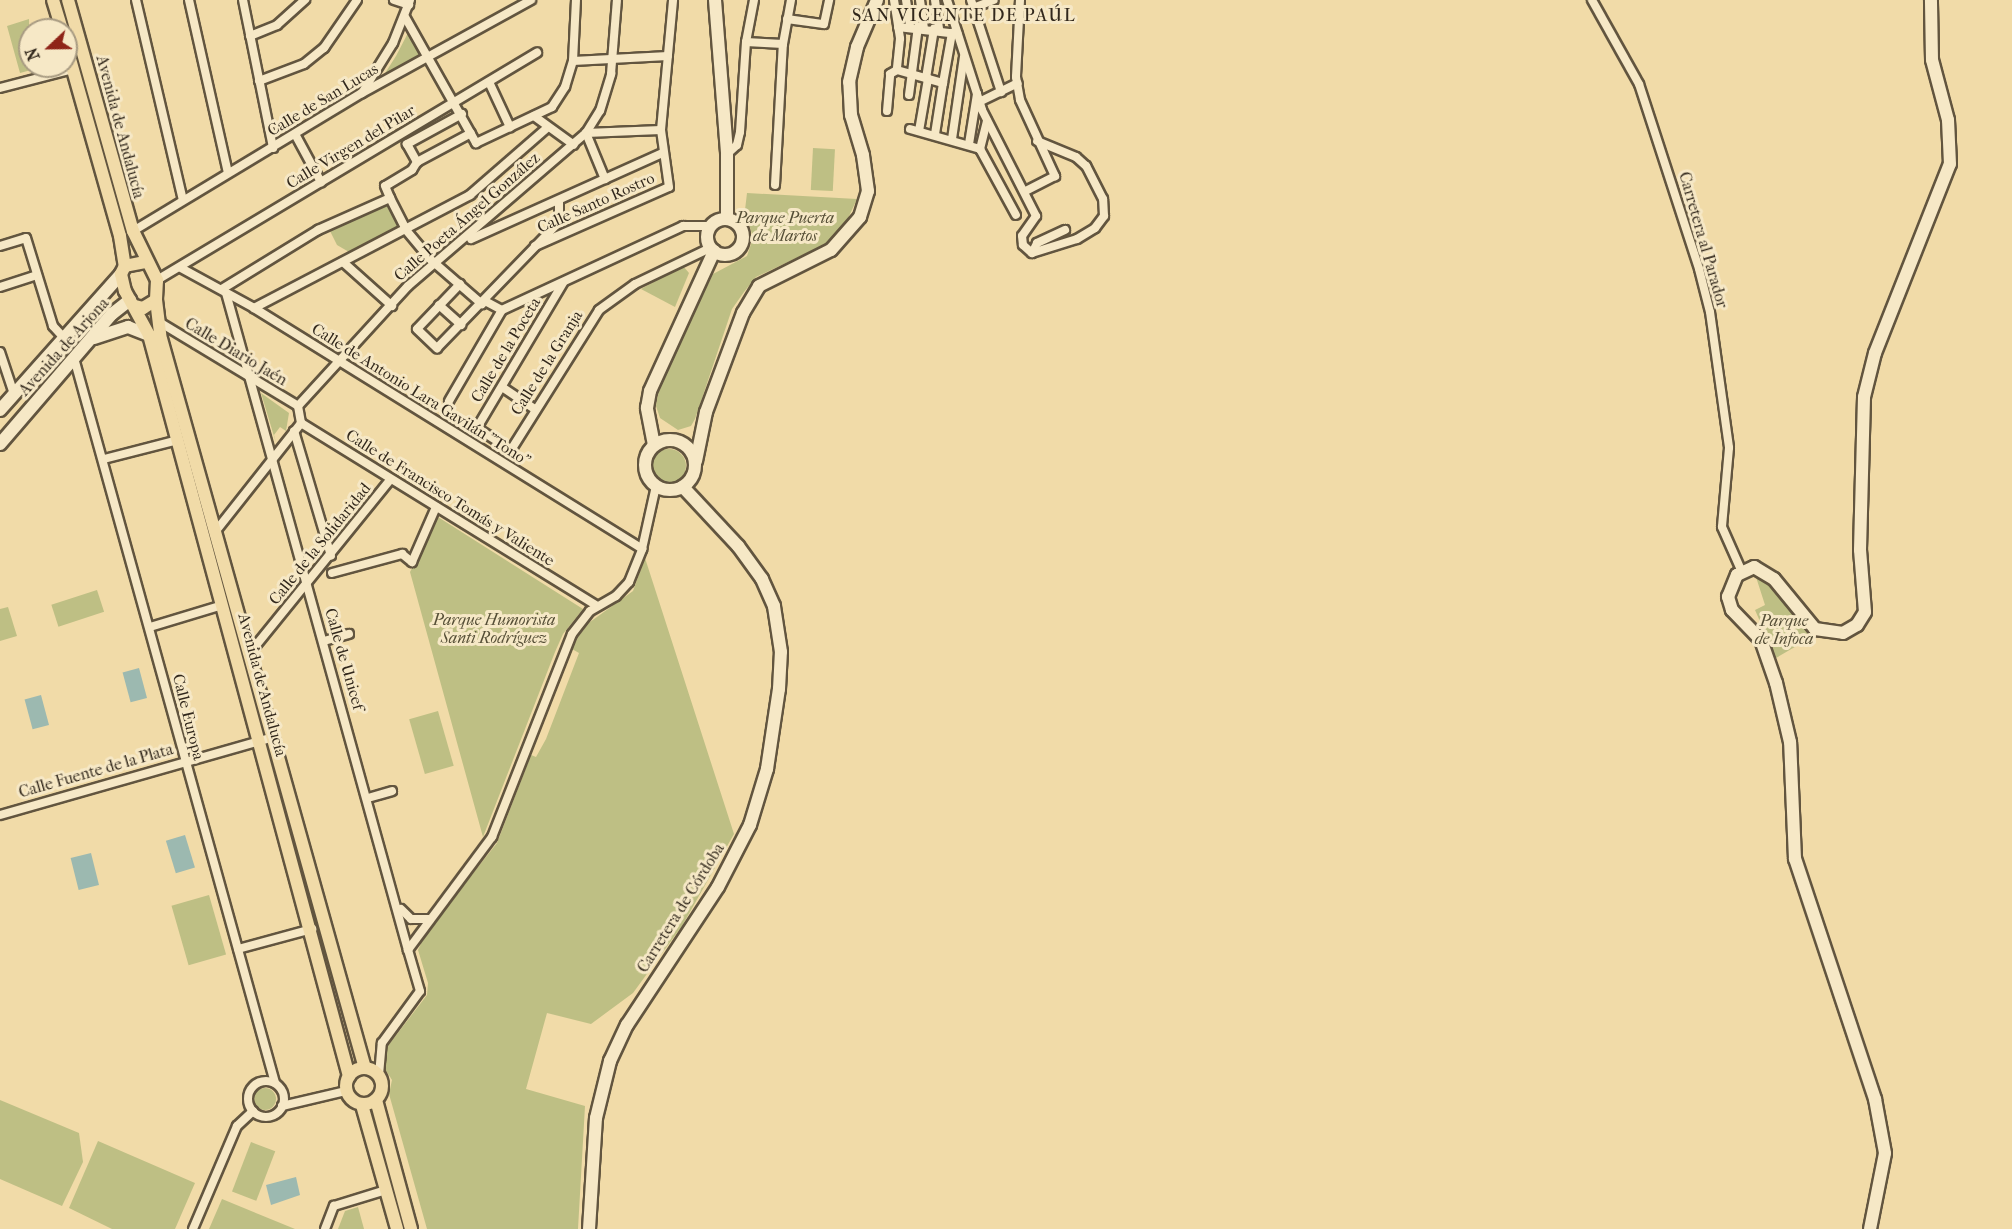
<!DOCTYPE html>
<meta charset="utf-8">
<style>
body{margin:0}
#map{position:relative;width:2012px;height:1229px;overflow:hidden;background:#f1dba8;font-family:"IM FELL French Canon",serif}
div>[style]{position:absolute}
[style*='--x']{left:calc(var(--x)*1px);top:calc(var(--y)*1px);width:calc(var(--w)*1px);rotate:calc(var(--a)*1deg)}
.green>*{inset:0;background:#bebf84;transform-origin:0 0}
.round{border-radius:50%}
.water>*{inset:0;background:#9cb9b0;transform-origin:0 0}
.roads{filter:drop-shadow(2px 0 #62553f) drop-shadow(-2px 0 #62553f) drop-shadow(0 2px #62553f) drop-shadow(0 -2px #62553f)}
.street>*{height:8px;margin:-4px;padding:0 4px;transform-origin:4px;border-radius:4px;background:#f6e8c6}
.street>.ring{margin:-4px;padding:0;box-sizing:content-box;background:none;border:8px solid #f6e8c6;border-radius:50%}
.secondary>*{height:12px;margin:-6px;padding:0 6px;transform-origin:6px;border-radius:6px;background:#f6e8c6}
.secondary>.ring{margin:-6px;padding:0;box-sizing:content-box;background:none;border:12px solid #f6e8c6;border-radius:50%}
.primary>*{height:12px;margin:-6px;padding:0 6px;transform-origin:6px;border-radius:6px;background:#f1dba8}
.primary>.ring{margin:-6px;padding:0;box-sizing:content-box;background:none;border:12px solid #f1dba8;border-radius:50%}
span{translate:-50% -50%;white-space:nowrap;text-align:center;line-height:1.15;-webkit-text-stroke:6px #f6e8c6;paint-order:stroke}
.street-label{font-size:16px;color:#32281c}
.park-label{font-size:16px;color:#554e36;font-style:italic}
.neighbourhood-label{font-size:18px;color:#32281c;letter-spacing:1.5px}
.north{position:absolute;left:18px;top:18px;width:60px;height:60px;box-sizing:border-box;background:#f6e8c6;border:2px solid #a89b82;border-radius:50%;rotate:248deg;font-size:16px;font-weight:700;line-height:24px;text-align:center;color:#32281c}
.north::after{content:'';display:block;margin:auto;width:21px;height:27px;background:#8f2418;clip-path:polygon(50% 0,100% 100%,50% 72%,0 100%)}
</style>
<div id="map">
<div class="green">
<div style="clip-path:polygon(29px 19px,30px 66px,42px 67px,20px 73px,7px 26px)"></div>
<div style="clip-path:polygon(409px 31px,421px 56px,382px 78px,396px 56px)"></div>
<div style="left:813px;top:148px;width:22px;height:42px;rotate:3deg"></div>
<div style="clip-path:polygon(747px 193px,857px 199px,844px 227px,830px 242px,756px 277px,744px 292px,732px 309px,695px 419px,691px 426px,678px 430px,660px 418px,656px 406px,659px 386px,713px 274px,747px 256px,753px 238px,745px 210px)"></div>
<div style="clip-path:polygon(388px 201px,400px 224px,398px 229px,349px 252px,337px 245px,329px 229px)"></div>
<div style="clip-path:polygon(683px 266px,689px 273px,675px 307px,641px 289px)"></div>
<div style="clip-path:polygon(261px 393px,289px 413px,286px 431px,280px 427px,274px 435px,276px 443px)"></div>
<div class="round" style="left:652px;top:449px;width:34px;height:34px"></div>
<div style="clip-path:polygon(438px 517px,583px 609px,563px 634px,555px 652px,483px 837px,410px 572px)"></div>
<div style="clip-path:polygon(645px 558px,734px 834px,682px 926px,633px 993px,591px 1024px,547px 1013px,526px 1089px,585px 1106px,578px 1229px,427px 1229px,389px 1094px,392px 1080px,383px 1066px,384px 1051px,427px 995px,428px 983px,418px 950px,426px 933px,497px 843px,531px 755px,536px 757px,546px 739px,579px 653px,572px 649px,578px 637px,590px 622px,633px 591px)"></div>
<div style="clip-path:polygon(1756px 577px,1767px 583px,1812px 637px,1776px 658px,1755px 610px,1765px 605px)"></div>
<div style="left:97px;top:590px;width:23px;height:48px;rotate:72deg"></div>
<div style="clip-path:polygon(8px 607px,17px 636px,0 641px,0 609px)"></div>
<div style="left:438px;top:711px;width:57px;height:30px;rotate:74deg"></div>
<div style="left:209px;top:895px;width:62px;height:39px;rotate:74deg"></div>
<div class="round" style="left:254px;top:1088px;width:22px;height:22px"></div>
<div style="clip-path:polygon(0 1100px,79px 1133px,83px 1162px,62px 1206px,0 1179px)"></div>
<div style="clip-path:polygon(98px 1141px,195px 1183px,175px 1229px,112px 1229px,69px 1208px)"></div>
<div style="left:251px;top:1142px;width:26px;height:53px;rotate:21deg"></div>
<div style="clip-path:polygon(222px 1199px,295px 1229px,209px 1229px)"></div>
<div style="clip-path:polygon(358px 1207px,364px 1229px,338px 1229px,345px 1211px)"></div>
</div>
<div class="water">
<div style="left:139px;top:668px;width:31px;height:17px;rotate:75deg"></div>
<div style="left:41px;top:695px;width:31px;height:17px;rotate:75deg"></div>
<div style="left:185px;top:835px;width:34px;height:20px;rotate:73deg"></div>
<div style="left:91px;top:853px;width:33px;height:21px;rotate:76deg"></div>
<div style="clip-path:polygon(296px 1177px,300px 1195px,271px 1205px,266px 1185px)"></div>
</div>
<div class="roads">
<div class="street">
<div style="--x:136;--y:0;--w:205;--a:76.8"></div>
<div style="--x:189;--y:0;--w:177;--a:77.3"></div>
<div style="--x:243;--y:0;--w:151;--a:78.5"></div>
<div style="--x:394;--y:0;--w:16;--a:18"></div>
<div style="--x:894;--y:0;--w:39;--a:81"></div>
<div style="--x:900;--y:39;--w:31;--a:96"></div>
<div style="--x:906;--y:0;--w:25;--a:81"></div>
<div style="--x:920;--y:0;--w:27;--a:82"></div>
<div style="--x:935;--y:0;--w:30;--a:82"></div>
<div style="--x:947;--y:0;--w:115;--a:72.3"></div>
<div style="--x:982;--y:110;--w:119;--a:63"></div>
<div style="--x:1036;--y:216;--w:24;--a:125"></div>
<div style="--x:1022;--y:236;--w:9;--a:84"></div>
<div style="--x:1023;--y:245;--w:12;--a:42"></div>
<div style="--x:1032;--y:253;--w:47;--a:-17.3"></div>
<div style="--x:1077;--y:239;--w:21;--a:-31"></div>
<div style="--x:1095;--y:228;--w:15;--a:-53"></div>
<div style="--x:1104;--y:216;--w:17;--a:-93"></div>
<div style="--x:1103;--y:199;--w:37;--a:-117"></div>
<div style="--x:1086;--y:166;--w:13;--a:-138"></div>
<div style="--x:1076;--y:157;--w:42;--a:-157.7"></div>
<div style="--x:971;--y:0;--w:97;--a:71.9"></div>
<div style="--x:1020;--y:0;--w:77;--a:93"></div>
<div style="--x:1016;--y:77;--w:23;--a:80"></div>
<div style="--x:1020;--y:100;--w:84;--a:65.3"></div>
<div style="--x:1055;--y:176;--w:33;--a:153"></div>
<div style="--x:1592;--y:0;--w:96;--a:60.8"></div>
<div style="--x:1639;--y:84;--w:194;--a:72"></div>
<div style="--x:1699;--y:269;--w:44;--a:75.7"></div>
<div style="--x:1710;--y:312;--w:137;--a:82"></div>
<div style="--x:1729;--y:448;--w:79;--a:95.1"></div>
<div style="--x:1722;--y:527;--w:49;--a:66"></div>
<div style="--x:973;--y:8;--w:22;--a:-21"></div>
<div style="--x:405;--y:17;--w:145;--a:60.6"></div>
<div style="--x:476;--y:143;--w:84;--a:-25.3"></div>
<div style="--x:552;--y:107;--w:24;--a:-57"></div>
<div style="--x:565;--y:87;--w:27;--a:-73"></div>
<div style="--x:573;--y:61;--w:61;--a:-87.2"></div>
<div style="--x:787;--y:19;--w:37;--a:8"></div>
<div style="--x:824;--y:24;--w:25;--a:-78"></div>
<div style="--x:898;--y:27;--w:60;--a:6.7"></div>
<div style="--x:250;--y:36;--w:29;--a:-22"></div>
<div style="--x:277;--y:25;--w:38;--a:-42"></div>
<div style="--x:746;--y:42;--w:37;--a:3"></div>
<div style="--x:573;--y:61;--w:95;--a:-3"></div>
<div style="--x:926;--y:78;--w:50;--a:-80.7"></div>
<div style="--x:259;--y:81;--w:48;--a:-20.7"></div>
<div style="--x:304;--y:64;--w:26;--a:-39"></div>
<div style="--x:324;--y:48;--w:58;--a:-55.5"></div>
<div style="--x:489;--y:82;--w:50;--a:65"></div>
<div style="--x:943;--y:83;--w:51;--a:-79.8"></div>
<div style="--x:0;--y:88;--w:75;--a:-14.6"></div>
<div style="--x:362;--y:93;--w:59;--a:-58.2"></div>
<div style="--x:393;--y:43;--w:46;--a:-68.4"></div>
<div style="--x:909;--y:95;--w:69;--a:-82.5"></div>
<div style="--x:979;--y:102;--w:43;--a:-26"></div>
<div style="--x:887;--y:111;--w:37;--a:-85"></div>
<div style="--x:890;--y:74;--w:8;--a:-30"></div>
<div style="--x:897;--y:70;--w:48;--a:15.8"></div>
<div style="--x:943;--y:83;--w:52;--a:98.9"></div>
<div style="--x:462;--y:114;--w:63;--a:151.4"></div>
<div style="--x:407;--y:144;--w:21;--a:61"></div>
<div style="--x:417;--y:162;--w:61;--a:-28.2"></div>
<div style="--x:534;--y:116;--w:49;--a:35.9"></div>
<div style="--x:987;--y:121;--w:29;--a:104"></div>
<div style="--x:980;--y:149;--w:75;--a:61.4"></div>
<div style="--x:910;--y:129;--w:73;--a:15.9"></div>
<div style="--x:919;--y:131;--w:53;--a:-80.2"></div>
<div style="--x:586;--y:133;--w:75;--a:-2.3"></div>
<div style="--x:586;--y:133;--w:50;--a:67.6"></div>
<div style="--x:295;--y:134;--w:55;--a:61.6"></div>
<div style="--x:952;--y:139;--w:83;--a:-81.7"></div>
<div style="--x:969;--y:144;--w:51;--a:-80.9"></div>
<div style="--x:727;--y:154;--w:13;--a:-42"></div>
<div style="--x:737;--y:145;--w:13;--a:-77"></div>
<div style="--x:740;--y:132;--w:90;--a:-86.2"></div>
<div style="--x:746;--y:42;--w:43;--a:-79.2"></div>
<div style="--x:417;--y:162;--w:9;--a:122"></div>
<div style="--x:412;--y:170;--w:31;--a:149"></div>
<div style="--x:385;--y:186;--w:13;--a:67"></div>
<div style="--x:390;--y:198;--w:36;--a:63"></div>
<div style="--x:406;--y:230;--w:38;--a:50"></div>
<div style="--x:430;--y:259;--w:69;--a:40.9"></div>
<div style="--x:775;--y:185;--w:141;--a:-86.8"></div>
<div style="--x:783;--y:44;--w:45;--a:-79.7"></div>
<div style="--x:133;--y:231;--w:267;--a:-31.1"></div>
<div style="--x:362;--y:93;--w:193;--a:-28.8"></div>
<div style="--x:471;--y:239;--w:209;--a:-24.2"></div>
<div style="--x:0;--y:246;--w:27;--a:-17"></div>
<div style="--x:26;--y:238;--w:92;--a:72.9"></div>
<div style="--x:53;--y:326;--w:16;--a:47"></div>
<div style="--x:535;--y:246;--w:146;--a:-23.8"></div>
<div style="--x:669;--y:187;--w:58;--a:-98"></div>
<div style="--x:661;--y:130;--w:131;--a:-84.7"></div>
<div style="--x:1032;--y:253;--w:11;--a:-63"></div>
<div style="--x:1037;--y:243;--w:31;--a:-25"></div>
<div style="--x:343;--y:262;--w:66;--a:41.9"></div>
<div style="--x:181;--y:268;--w:83;--a:28.7"></div>
<div style="--x:254;--y:308;--w:457;--a:31.8"></div>
<div style="--x:157;--y:280;--w:443;--a:-30.9"></div>
<div style="--x:563;--y:283;--w:169;--a:120.7"></div>
<div style="--x:477;--y:428;--w:40;--a:32.9"></div>
<div style="--x:511;--y:450;--w:165;--a:-57.8"></div>
<div style="--x:599;--y:310;--w:44;--a:-35.8"></div>
<div style="--x:635;--y:284;--w:83;--a:-25.6"></div>
<div style="--x:460;--y:284;--w:62;--a:133.7"></div>
<div style="--x:417;--y:329;--w:28;--a:44"></div>
<div style="--x:437;--y:348;--w:175;--a:-45.9"></div>
<div style="--x:559;--y:222;--w:21;--a:-90"></div>
<div style="--x:0;--y:287;--w:39;--a:-18"></div>
<div style="--x:222;--y:289;--w:113;--a:-31.6"></div>
<div style="--x:318;--y:230;--w:79;--a:-24"></div>
<div style="--x:226;--y:293;--w:682;--a:74.52"></div>
<div style="--x:485;--y:301;--w:19;--a:28"></div>
<div style="--x:502;--y:310;--w:200;--a:-24.9"></div>
<div style="--x:683;--y:226;--w:27;--a:0"></div>
<div style="--x:439;--y:305;--w:30;--a:42"></div>
<div style="--x:254;--y:308;--w:244;--a:-27.6"></div>
<div style="--x:470;--y:195;--w:103;--a:-41.1"></div>
<div style="--x:159;--y:322;--w:162;--a:31.1"></div>
<div style="--x:0;--y:352;--w:44;--a:71.6"></div>
<div style="--x:74;--y:358;--w:752;--a:74.5"></div>
<div style="--x:502;--y:387;--w:40;--a:34"></div>
<div style="--x:449;--y:401;--w:105;--a:-59.8"></div>
<div style="--x:298;--y:406;--w:163;--a:-47.5"></div>
<div style="--x:408;--y:286;--w:235;--a:-40.7"></div>
<div style="--x:586;--y:133;--w:26;--a:-58"></div>
<div style="--x:600;--y:111;--w:39;--a:-73"></div>
<div style="--x:611;--y:74;--w:74;--a:-85.4"></div>
<div style="--x:298;--y:406;--w:17;--a:80"></div>
<div style="--x:301;--y:423;--w:348;--a:31.7"></div>
<div style="--x:294;--y:431;--w:130;--a:73.5"></div>
<div style="--x:104;--y:459;--w:76;--a:-14.4"></div>
<div style="--x:215;--y:532;--w:139;--a:-51.7"></div>
<div style="--x:332;--y:573;--w:73;--a:-15.2"></div>
<div style="--x:402;--y:554;--w:13;--a:39"></div>
<div style="--x:412;--y:562;--w:60;--a:-66.4"></div>
<div style="--x:150;--y:627;--w:76;--a:-16.8"></div>
<div style="--x:324;--y:641;--w:26;--a:-16"></div>
<div style="--x:249;--y:654;--w:224;--a:-51"></div>
<div style="--x:368;--y:798;--w:25;--a:-16"></div>
<div style="--x:0;--y:815;--w:282;--a:-15.9"></div>
<div style="--x:401;--y:909;--w:14;--a:45"></div>
<div style="--x:411;--y:919;--w:18;--a:0"></div>
<div style="--x:238;--y:949;--w:77;--a:-15.1"></div>
<div style="--x:379;--y:1075;--w:32;--a:-85"></div>
<div style="--x:382;--y:1043;--w:64;--a:-53.8"></div>
<div style="--x:420;--y:991;--w:43;--a:-106.3"></div>
<div style="--x:408;--y:950;--w:141;--a:-53.4"></div>
<div style="--x:492;--y:837;--w:218;--a:-68.5"></div>
<div style="--x:572;--y:634;--w:29;--a:-52"></div>
<div style="--x:590;--y:611;--w:30;--a:-30"></div>
<div style="--x:616;--y:596;--w:19;--a:-47"></div>
<div style="--x:629;--y:582;--w:35;--a:-68"></div>
<div style="--x:642;--y:549;--w:65;--a:-77.5"></div>
<div class="ring" style="left:248px;top:1081px;width:28px;height:28px"></div>
<div style="--x:282;--y:1106;--w:66;--a:-13.2"></div>
<div style="--x:193;--y:1229;--w:112;--a:-66.9"></div>
<div style="--x:237;--y:1126;--w:22;--a:-43"></div>
<div style="--x:325;--y:1229;--w:25;--a:-69"></div>
<div style="--x:334;--y:1206;--w:54;--a:-17.1"></div>
</div>
<div class="secondary">
<div style="--x:715;--y:0;--w:154;--a:85.5"></div>
<div style="--x:727;--y:154;--w:65;--a:90"></div>
<div class="ring" style="left:707px;top:219px;width:24px;height:24px"></div>
<div style="--x:94;--y:338;--w:36;--a:-18"></div>
<div style="--x:128;--y:327;--w:22;--a:21"></div>
<div style="--x:0;--y:410;--w:182;--a:-48.3"></div>
<div class="ring" style="left:645px;top:440px;width:38px;height:38px"></div>
<div style="--x:0;--y:444;--w:172;--a:-49.3"></div>
<div style="--x:112;--y:314;--w:23;--a:-38"></div>
<div style="--x:654;--y:445;--w:38;--a:-101"></div>
<div style="--x:647;--y:408;--w:17;--a:-80"></div>
<div style="--x:650;--y:391;--w:154;--a:-65.4"></div>
<div style="--x:696;--y:461;--w:50;--a:-78.5"></div>
<div style="--x:706;--y:412;--w:106;--a:-69.5"></div>
<div style="--x:743;--y:313;--w:31;--a:-59"></div>
<div style="--x:759;--y:286;--w:80;--a:-26.6"></div>
<div style="--x:831;--y:250;--w:44;--a:-48.7"></div>
<div style="--x:860;--y:217;--w:27;--a:-73"></div>
<div style="--x:868;--y:191;--w:36;--a:-98"></div>
<div style="--x:863;--y:155;--w:42;--a:-106.7"></div>
<div style="--x:851;--y:115;--w:33;--a:-93"></div>
<div style="--x:849;--y:82;--w:36;--a:-77"></div>
<div style="--x:857;--y:47;--w:51;--a:-66.9"></div>
<div style="--x:589;--y:1229;--w:111;--a:-86.4"></div>
<div style="--x:596;--y:1118;--w:59;--a:-76.2"></div>
<div style="--x:610;--y:1061;--w:40;--a:-65"></div>
<div style="--x:627;--y:1025;--w:165;--a:-56.6"></div>
<div style="--x:718;--y:887;--w:70;--a:-62.7"></div>
<div style="--x:750;--y:825;--w:59;--a:-73.1"></div>
<div style="--x:767;--y:769;--w:81;--a:-81.5"></div>
<div style="--x:779;--y:689;--w:37;--a:-87"></div>
<div style="--x:781;--y:652;--w:47;--a:-98.7"></div>
<div style="--x:774;--y:606;--w:30;--a:-114"></div>
<div style="--x:762;--y:579;--w:41;--a:-126"></div>
<div style="--x:738;--y:546;--w:81;--a:-133"></div>
<div style="--x:1870;--y:1229;--w:77;--a:-78.8"></div>
<div style="--x:1885;--y:1153;--w:55;--a:-100.5"></div>
<div style="--x:1875;--y:1099;--w:253;--a:-108.4"></div>
<div style="--x:1795;--y:859;--w:117;--a:-92.4"></div>
<div style="--x:1790;--y:742;--w:61;--a:-103.3"></div>
<div style="--x:1776;--y:683;--w:46;--a:-109.2"></div>
<div style="--x:1761;--y:640;--w:42;--a:-134"></div>
<div style="--x:1732;--y:610;--w:14;--a:-107"></div>
<div style="--x:1728;--y:597;--w:24;--a:-68"></div>
<div style="--x:1737;--y:575;--w:19;--a:-25"></div>
<div style="--x:1754;--y:567;--w:23;--a:31"></div>
<div style="--x:1774;--y:579;--w:65;--a:50.6"></div>
<div style="--x:1815;--y:629;--w:28;--a:8"></div>
<div style="--x:1843;--y:633;--w:16;--a:-30"></div>
<div style="--x:1857;--y:625;--w:15;--a:-58"></div>
<div style="--x:1865;--y:612;--w:62;--a:-94.6"></div>
<div style="--x:1860;--y:550;--w:153;--a:-88.5"></div>
<div style="--x:1864;--y:397;--w:45;--a:-76"></div>
<div style="--x:1875;--y:353;--w:203;--a:-68.4"></div>
<div style="--x:1950;--y:164;--w:44;--a:-92.6"></div>
<div style="--x:1948;--y:120;--w:62;--a:-104.9"></div>
<div style="--x:1932;--y:60;--w:60;--a:-91"></div>
</div>
<div class="primary">
<div style="--x:53;--y:0;--w:31;--a:73"></div>
<div style="--x:68;--y:0;--w:240;--a:74.3"></div>
<div style="--x:133;--y:231;--w:55;--a:63.9"></div>
<div style="--x:157;--y:280;--w:20;--a:93"></div>
<div style="--x:156;--y:300;--w:15;--a:148"></div>
<div style="--x:143;--y:308;--w:8;--a:-166"></div>
<div style="--x:66;--y:45;--w:198;--a:74.2"></div>
<div style="--x:120;--y:236;--w:30;--a:81"></div>
<div style="--x:145;--y:262;--w:20;--a:169"></div>
<div style="--x:125;--y:266;--w:9;--a:117"></div>
<div style="--x:121;--y:274;--w:17;--a:77"></div>
<div style="--x:125;--y:291;--w:50;--a:61.4"></div>
<div style="--x:149;--y:335;--w:768;--a:74.9"></div>
<div style="--x:156;--y:300;--w:35;--a:83"></div>
<div style="--x:160;--y:335;--w:761;--a:74.38"></div>
<div class="ring" style="left:346px;top:1068px;width:24px;height:24px"></div>
<div style="--x:376;--y:1100;--w:134;--a:74.8"></div>
<div style="--x:362;--y:1105;--w:129;--a:74.2"></div>
</div>
</div>
<div class="street-label">
<span style="left:323px;top:100px;rotate:-31deg">Calle de San Lucas</span>
<span style="left:120px;top:127px;rotate:75deg">Avenida de Andalucía</span>
<span style="left:351px;top:147px;rotate:-31deg">Calle Virgen del Pilar</span>
<span style="left:596px;top:203px;rotate:-24deg">Calle Santo Rostro</span>
<span style="left:467px;top:217px;rotate:-41deg">Calle Poeta Ángel González</span>
<span style="left:1703px;top:240px;rotate:74deg">Carretera al Parador</span>
<span style="left:64px;top:347px;rotate:-48deg">Avenida de Arjona</span>
<span style="left:506px;top:350px;rotate:-59deg">Calle de la Poceta</span>
<span style="left:236px;top:352px;rotate:31deg">Calle Diario Jaén</span>
<span style="left:547px;top:363px;rotate:-58deg">Calle de la Granja</span>
<span style="left:421px;top:395px;rotate:32deg">Calle de Antonio Lara Gavilán "Tono"</span>
<span style="left:450px;top:498px;rotate:32deg">Calle de Francisco Tomás y Valiente</span>
<span style="left:320px;top:544px;rotate:-51deg">Calle de la Solidaridad</span>
<span style="left:344px;top:659px;rotate:74deg">Calle de Unicef</span>
<span style="left:262px;top:685px;rotate:75deg">Avenida de Andalucía</span>
<span style="left:188px;top:717px;rotate:76deg">Calle Europa</span>
<span style="left:96px;top:771px;rotate:-16deg">Calle Fuente de la Plata</span>
<span style="left:681px;top:908px;rotate:-58deg">Carretera de Córdoba</span>
</div>
<div class="park-label">
<span style="left:785px;top:227px">Parque Puerta<br>de Martos</span>
<span style="left:494px;top:629px">Parque Humorista<br>Santi Rodríguez</span>
<span style="left:1784px;top:630px">Parque<br>de Infoca</span>
</div>
<div class="neighbourhood-label">
<span style="left:964px;top:16px">SAN VICENTE DE PAÚL</span>
</div>
<div class="north">N</div>
</div>
